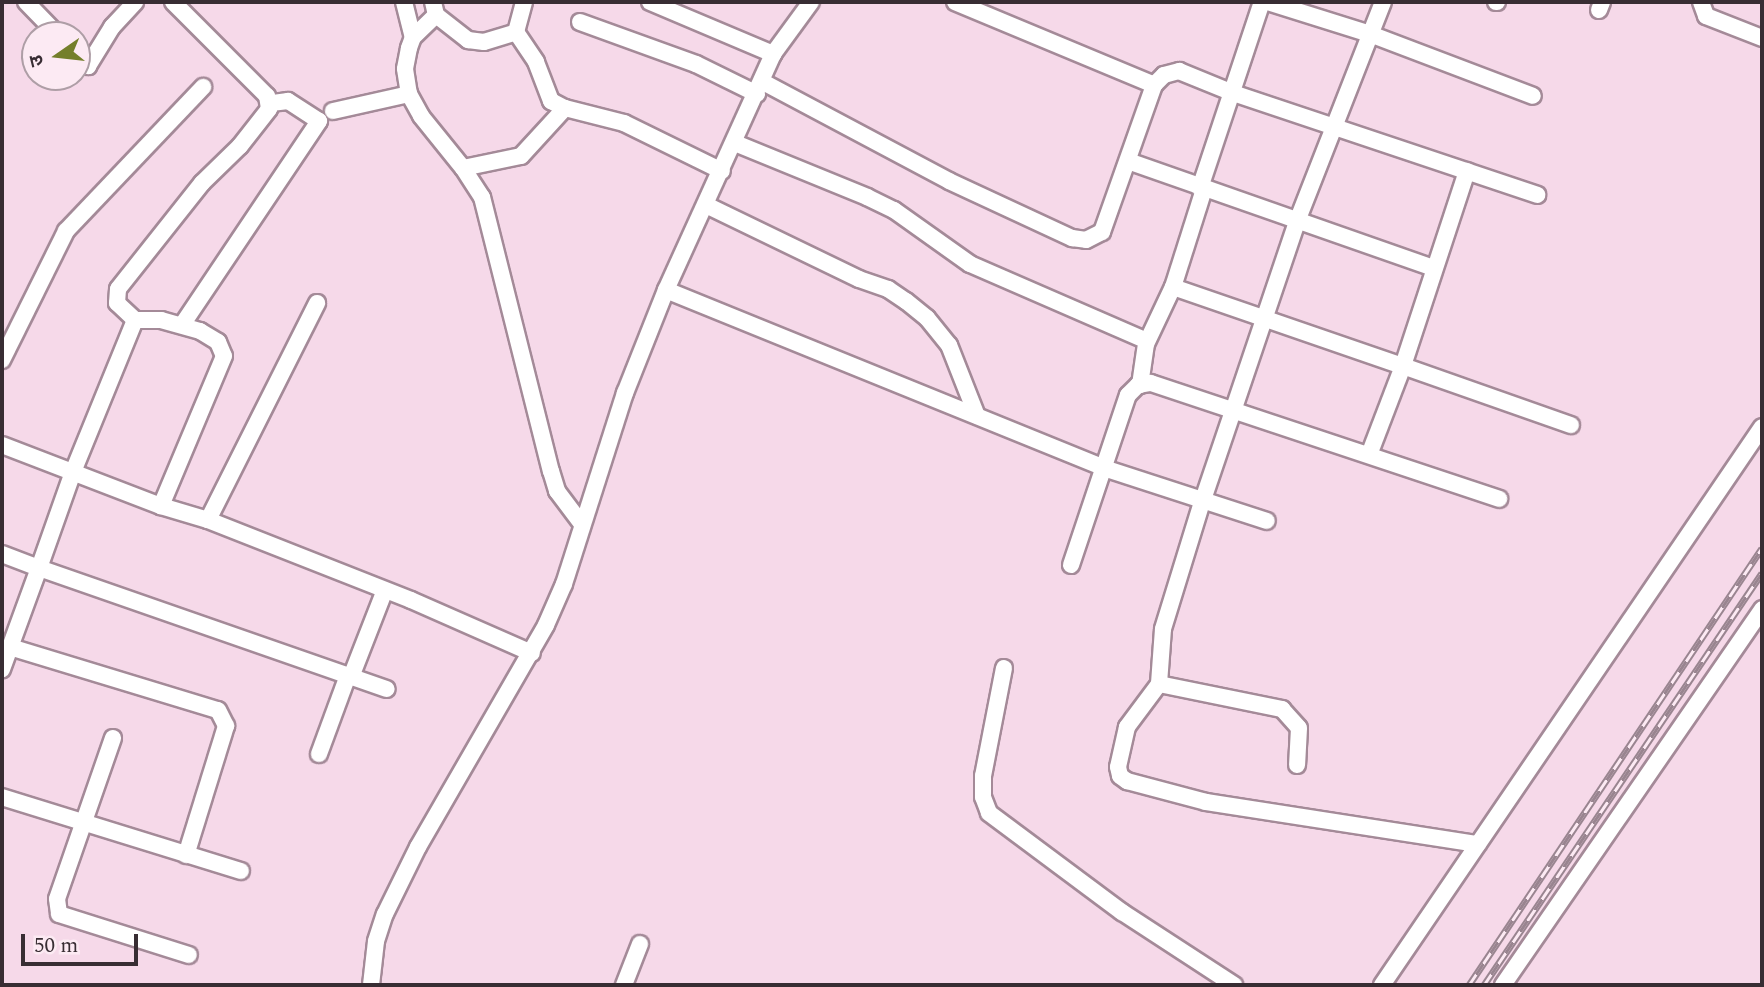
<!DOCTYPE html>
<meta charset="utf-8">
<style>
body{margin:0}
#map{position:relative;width:1764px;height:987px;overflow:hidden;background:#f6d9e9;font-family:Spectral,"Noto Sans Devanagari",serif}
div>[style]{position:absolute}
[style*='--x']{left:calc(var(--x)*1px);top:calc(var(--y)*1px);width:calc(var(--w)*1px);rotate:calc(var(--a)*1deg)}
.roads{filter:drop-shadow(2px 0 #a48a98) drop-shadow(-2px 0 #a48a98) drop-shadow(0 2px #a48a98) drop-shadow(0 -2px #a48a98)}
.minor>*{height:16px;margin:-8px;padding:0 8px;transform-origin:8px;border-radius:8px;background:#fff}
.rail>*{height:7px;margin-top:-3.5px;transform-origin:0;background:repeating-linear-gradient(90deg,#fceaf3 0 13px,#998590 0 26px);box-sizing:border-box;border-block:2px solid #998590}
span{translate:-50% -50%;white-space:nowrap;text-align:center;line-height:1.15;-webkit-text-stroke:5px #fceaf3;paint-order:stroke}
.frame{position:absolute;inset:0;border:4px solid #382d33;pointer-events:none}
.north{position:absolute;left:21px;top:21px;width:70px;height:70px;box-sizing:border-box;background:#fceaf3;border:2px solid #ae9ea6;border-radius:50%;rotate:256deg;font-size:19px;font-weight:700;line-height:28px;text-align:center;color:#382d33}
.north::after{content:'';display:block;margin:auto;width:24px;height:32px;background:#747f2b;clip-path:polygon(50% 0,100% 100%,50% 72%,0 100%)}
.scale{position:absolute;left:21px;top:934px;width:117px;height:32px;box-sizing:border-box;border:4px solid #382d33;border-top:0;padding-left:9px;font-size:21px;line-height:24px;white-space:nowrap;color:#382d33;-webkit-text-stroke:5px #fceaf3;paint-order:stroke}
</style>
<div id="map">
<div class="roads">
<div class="minor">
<div style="--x:26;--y:2;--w:46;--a:45.9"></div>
<div style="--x:173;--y:2;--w:133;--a:45"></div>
<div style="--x:267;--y:96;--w:13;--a:81"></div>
<div style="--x:269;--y:109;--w:47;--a:128.1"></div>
<div style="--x:240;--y:146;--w:53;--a:135.8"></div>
<div style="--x:202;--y:183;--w:135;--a:128.4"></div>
<div style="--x:118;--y:289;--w:14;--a:94"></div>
<div style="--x:117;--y:303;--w:25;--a:43"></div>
<div style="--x:135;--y:320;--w:164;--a:112.2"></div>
<div style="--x:73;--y:472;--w:102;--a:109.5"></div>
<div style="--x:39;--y:568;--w:368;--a:19.2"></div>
<div style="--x:404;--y:2;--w:36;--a:76"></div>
<div style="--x:433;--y:2;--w:13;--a:77"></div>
<div style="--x:436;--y:15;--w:32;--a:136"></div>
<div style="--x:413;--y:37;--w:12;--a:110"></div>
<div style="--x:409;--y:48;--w:21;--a:101"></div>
<div style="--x:405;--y:69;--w:25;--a:81"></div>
<div style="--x:409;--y:94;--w:25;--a:61"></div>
<div style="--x:421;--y:116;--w:67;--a:51.1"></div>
<div style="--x:463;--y:168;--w:35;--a:57"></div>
<div style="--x:482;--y:197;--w:283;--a:75.9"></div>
<div style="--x:551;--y:471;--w:21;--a:73"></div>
<div style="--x:557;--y:491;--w:40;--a:53"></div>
<div style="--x:650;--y:2;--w:134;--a:22.9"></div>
<div style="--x:955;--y:2;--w:216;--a:22.6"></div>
<div style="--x:1154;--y:85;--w:14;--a:-45"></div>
<div style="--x:1164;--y:75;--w:16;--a:-15"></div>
<div style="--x:1179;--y:71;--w:58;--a:22.2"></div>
<div style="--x:1233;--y:93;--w:321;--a:18.5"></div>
<div style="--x:1268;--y:2;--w:107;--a:17.4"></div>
<div style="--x:1370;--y:34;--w:174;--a:20.8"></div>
<div style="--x:1383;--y:2;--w:233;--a:111.4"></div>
<div style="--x:1298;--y:219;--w:299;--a:108.7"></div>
<div style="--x:1202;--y:502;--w:133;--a:107.1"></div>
<div style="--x:1163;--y:629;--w:55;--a:94.2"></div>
<div style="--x:1159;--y:684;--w:54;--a:126.7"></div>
<div style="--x:1127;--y:727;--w:41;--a:102.7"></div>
<div style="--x:1118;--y:767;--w:9;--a:77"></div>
<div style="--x:1120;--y:776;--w:9;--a:36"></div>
<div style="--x:1127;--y:781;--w:82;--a:14.9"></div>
<div style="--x:1206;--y:802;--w:275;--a:8.8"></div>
<div style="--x:1496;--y:2;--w:1;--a:0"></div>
<div style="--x:1701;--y:2;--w:15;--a:70"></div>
<div style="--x:1706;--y:16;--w:60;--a:21.4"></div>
<div style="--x:1599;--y:10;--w:9;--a:-69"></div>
<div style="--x:436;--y:15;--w:41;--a:38"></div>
<div style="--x:468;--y:40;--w:16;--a:7"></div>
<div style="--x:484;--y:42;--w:34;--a:-17"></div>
<div style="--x:516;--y:32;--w:31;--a:-75"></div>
<div style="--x:580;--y:22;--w:123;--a:19.9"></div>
<div style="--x:696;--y:64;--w:68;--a:26.2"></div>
<div style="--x:516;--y:32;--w:36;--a:56"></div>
<div style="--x:536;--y:62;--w:42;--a:69"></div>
<div style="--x:551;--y:101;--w:16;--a:27"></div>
<div style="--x:565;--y:108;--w:61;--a:14.3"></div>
<div style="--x:624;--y:123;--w:109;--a:26.1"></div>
<div style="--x:77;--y:55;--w:16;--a:45"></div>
<div style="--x:88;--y:66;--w:46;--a:-58.4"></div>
<div style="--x:112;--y:27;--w:34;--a:-47"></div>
<div style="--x:763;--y:82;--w:211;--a:28"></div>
<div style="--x:949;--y:181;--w:136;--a:24.9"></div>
<div style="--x:1072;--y:238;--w:14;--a:8"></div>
<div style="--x:1086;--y:240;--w:18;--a:-27"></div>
<div style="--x:1102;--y:232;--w:156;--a:-70.5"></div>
<div style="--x:333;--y:111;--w:78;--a:-12.6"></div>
<div style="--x:735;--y:143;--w:143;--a:22.2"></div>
<div style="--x:867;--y:197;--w:30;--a:26"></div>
<div style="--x:894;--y:210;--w:93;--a:35.4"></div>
<div style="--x:970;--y:264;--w:185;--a:23.5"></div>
<div style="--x:1128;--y:161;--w:324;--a:19.3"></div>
<div style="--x:463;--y:168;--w:59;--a:-11.7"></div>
<div style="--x:521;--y:156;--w:65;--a:-47.5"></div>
<div style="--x:1467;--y:171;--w:205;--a:108.2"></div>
<div style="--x:1403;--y:366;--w:178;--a:19.4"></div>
<div style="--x:1200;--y:188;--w:196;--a:-71.6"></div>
<div style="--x:706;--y:205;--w:170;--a:25.8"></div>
<div style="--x:859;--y:279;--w:31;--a:19"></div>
<div style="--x:888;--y:289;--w:22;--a:34"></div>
<div style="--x:906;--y:301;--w:27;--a:39"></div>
<div style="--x:927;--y:318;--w:35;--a:51"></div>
<div style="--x:949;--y:345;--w:76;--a:68.5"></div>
<div style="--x:1173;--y:287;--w:243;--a:19"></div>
<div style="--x:1403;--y:366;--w:95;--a:110.9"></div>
<div style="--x:666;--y:290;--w:473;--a:22.1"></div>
<div style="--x:1104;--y:468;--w:171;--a:18"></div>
<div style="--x:135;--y:320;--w:26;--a:0"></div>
<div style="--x:161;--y:320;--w:41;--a:15.8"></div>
<div style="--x:200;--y:331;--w:21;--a:31"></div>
<div style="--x:218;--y:342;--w:15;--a:67"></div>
<div style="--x:224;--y:356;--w:163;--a:112.8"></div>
<div style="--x:182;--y:325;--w:246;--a:-56.1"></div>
<div style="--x:319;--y:121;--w:37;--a:-147"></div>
<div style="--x:288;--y:101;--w:17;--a:173"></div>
<div style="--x:2;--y:360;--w:144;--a:-63.6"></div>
<div style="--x:66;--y:231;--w:199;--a:-46.4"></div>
<div style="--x:1140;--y:385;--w:41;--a:-81.7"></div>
<div style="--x:1146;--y:344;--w:63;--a:-64.7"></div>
<div style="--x:1173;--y:287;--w:103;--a:-72.4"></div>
<div style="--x:2;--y:445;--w:170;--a:21"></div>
<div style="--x:161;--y:506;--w:49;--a:16.6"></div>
<div style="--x:208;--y:520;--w:218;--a:21.5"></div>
<div style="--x:411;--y:600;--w:132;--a:23.7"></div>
<div style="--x:208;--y:520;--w:243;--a:-63.3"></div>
<div style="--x:2;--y:554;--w:40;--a:21"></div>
<div style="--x:39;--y:568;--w:108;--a:110.1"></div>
<div style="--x:1071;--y:565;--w:179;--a:-71.5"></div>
<div style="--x:1128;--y:395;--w:14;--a:-45"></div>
<div style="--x:1138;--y:385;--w:13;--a:-9"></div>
<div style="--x:1151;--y:383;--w:367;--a:18.4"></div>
<div style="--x:10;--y:647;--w:217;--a:16.9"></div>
<div style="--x:218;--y:710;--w:18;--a:63"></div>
<div style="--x:226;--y:726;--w:135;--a:107.2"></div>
<div style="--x:1004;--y:668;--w:110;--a:101"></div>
<div style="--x:983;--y:776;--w:21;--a:90"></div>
<div style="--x:983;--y:797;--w:17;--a:69"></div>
<div style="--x:989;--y:813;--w:166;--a:36.7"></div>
<div style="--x:1122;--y:912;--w:134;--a:33.1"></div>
<div style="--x:351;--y:677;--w:93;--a:-68.7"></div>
<div style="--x:1159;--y:684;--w:126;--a:11.5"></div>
<div style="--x:1282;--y:709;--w:25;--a:48"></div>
<div style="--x:1299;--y:728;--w:37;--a:93"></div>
<div style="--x:113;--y:738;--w:170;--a:109.2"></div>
<div style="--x:57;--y:899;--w:15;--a:82"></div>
<div style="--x:59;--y:914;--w:136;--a:17.5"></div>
<div style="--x:319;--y:754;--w:84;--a:-69.8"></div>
<div style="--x:2;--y:797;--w:250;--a:17.2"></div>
<div style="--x:371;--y:985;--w:44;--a:-83.5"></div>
<div style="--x:376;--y:941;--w:28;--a:-72"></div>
<div style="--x:385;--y:914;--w:75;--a:-63.8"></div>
<div style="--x:418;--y:847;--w:256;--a:-60"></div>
<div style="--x:546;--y:625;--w:45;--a:-66.3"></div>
<div style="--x:564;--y:584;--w:201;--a:-72.3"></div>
<div style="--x:625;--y:393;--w:111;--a:-68.3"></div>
<div style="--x:666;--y:290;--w:259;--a:-65.6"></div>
<div style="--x:773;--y:54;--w:64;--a:-53.8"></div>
<div style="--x:624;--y:985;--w:44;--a:-68.7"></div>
<div style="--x:1382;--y:985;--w:675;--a:-55.74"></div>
<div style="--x:1503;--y:985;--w:457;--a:-55.4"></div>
</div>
</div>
<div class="rail">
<div style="--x:1469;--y:985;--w:526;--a:-56.16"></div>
<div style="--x:1484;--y:985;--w:497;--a:-56"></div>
</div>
<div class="frame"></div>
<div class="north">उ</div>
<div class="scale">50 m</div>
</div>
